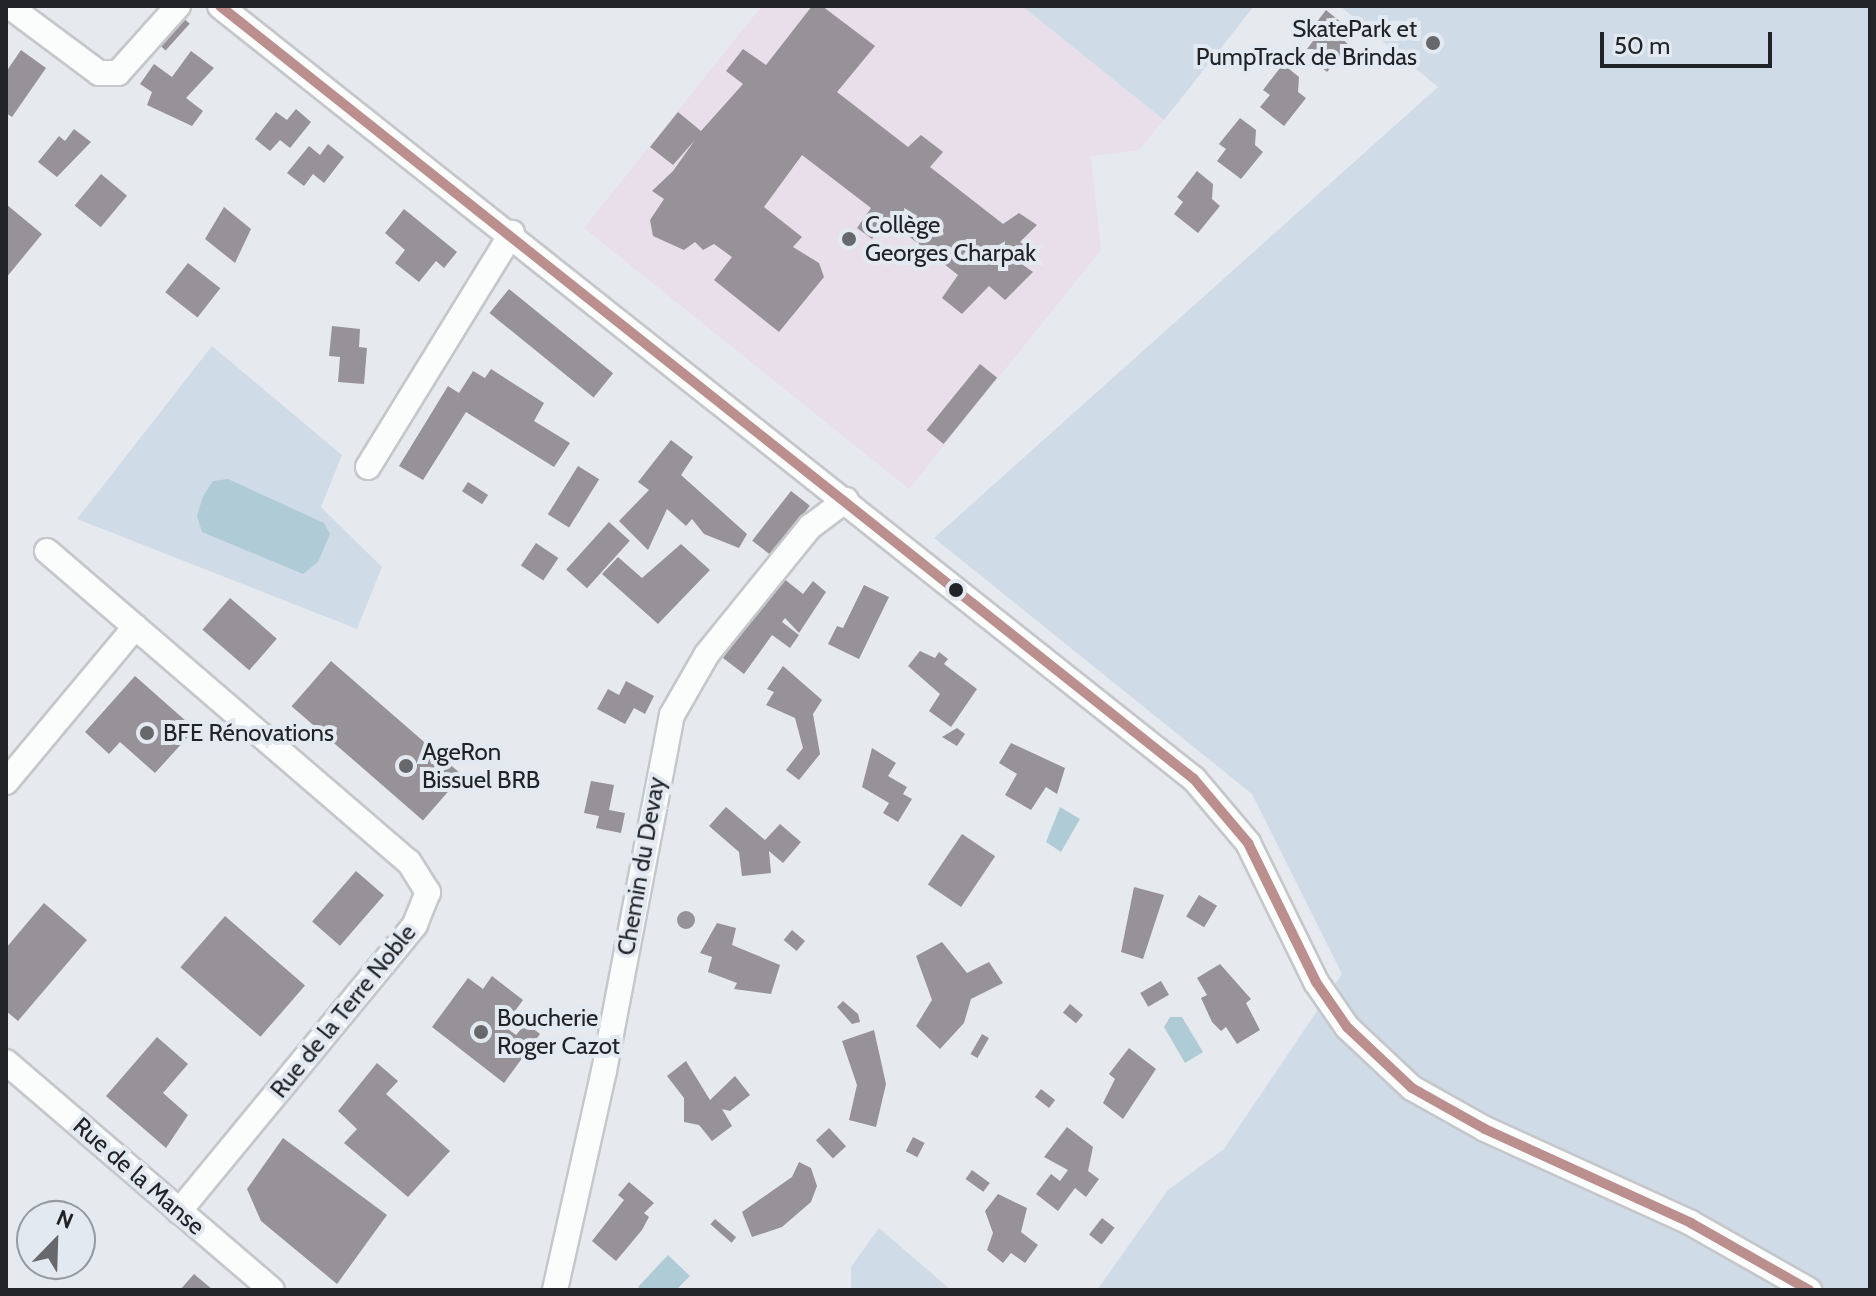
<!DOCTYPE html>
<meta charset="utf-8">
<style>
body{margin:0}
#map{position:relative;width:1876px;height:1296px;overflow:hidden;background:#e6e9ee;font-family:Cabin,sans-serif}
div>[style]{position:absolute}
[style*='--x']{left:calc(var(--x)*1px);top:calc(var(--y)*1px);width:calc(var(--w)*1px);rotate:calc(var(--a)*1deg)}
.education>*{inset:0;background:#e8dfea}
.green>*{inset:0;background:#d0dbe8}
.water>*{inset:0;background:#afccd6}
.building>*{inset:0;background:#969297;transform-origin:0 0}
.round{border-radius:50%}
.roads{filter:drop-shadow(2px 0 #c5c7ca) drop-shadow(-2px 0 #c5c7ca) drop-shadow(0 2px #c5c7ca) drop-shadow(0 -2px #c5c7ca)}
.street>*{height:24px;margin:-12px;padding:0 12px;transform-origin:12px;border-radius:12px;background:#fbfcfc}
.bus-1>*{height:10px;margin:-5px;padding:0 5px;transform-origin:5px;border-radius:5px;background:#bc8f8f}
.dots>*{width:22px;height:22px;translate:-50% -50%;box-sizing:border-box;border:4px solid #e2e9f1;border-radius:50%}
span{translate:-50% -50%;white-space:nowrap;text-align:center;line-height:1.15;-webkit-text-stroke:8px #e2e9f1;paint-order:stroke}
.poi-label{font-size:24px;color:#212326}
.right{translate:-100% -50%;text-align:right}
.left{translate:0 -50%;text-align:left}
.street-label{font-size:24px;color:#212326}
.frame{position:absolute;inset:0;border:8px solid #212326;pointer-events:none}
.north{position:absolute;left:16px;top:1200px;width:80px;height:80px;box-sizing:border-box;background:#e2e9f1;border:2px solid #959aa0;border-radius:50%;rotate:23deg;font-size:22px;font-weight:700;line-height:32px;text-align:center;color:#212326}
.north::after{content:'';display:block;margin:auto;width:28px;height:36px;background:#66686c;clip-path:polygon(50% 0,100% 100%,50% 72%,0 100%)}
.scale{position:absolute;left:1600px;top:32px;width:172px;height:36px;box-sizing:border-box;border:4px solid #212326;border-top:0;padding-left:10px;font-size:24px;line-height:28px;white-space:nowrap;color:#212326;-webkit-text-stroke:6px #e2e9f1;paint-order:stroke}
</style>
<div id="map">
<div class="education">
<div style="clip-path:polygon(762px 6px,1022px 6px,1164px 120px,1139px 150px,1091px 156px,1101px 250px,909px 489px,584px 228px)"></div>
</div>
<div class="green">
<div style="clip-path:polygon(1022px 6px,1254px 6px,1164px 120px)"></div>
<div style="clip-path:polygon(1340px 6px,1870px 6px,1870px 1290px,1097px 1290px,1168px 1190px,1224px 1149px,1342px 974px,1252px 794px,934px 538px,1438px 87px)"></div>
<div style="clip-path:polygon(212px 346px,342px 455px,321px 507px,382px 567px,357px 629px,77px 519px)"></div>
<div style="clip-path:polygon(879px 1228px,951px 1290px,851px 1290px,851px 1267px)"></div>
</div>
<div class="water">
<div style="clip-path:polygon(228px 479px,324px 523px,330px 534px,318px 562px,303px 574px,202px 532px,197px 516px,203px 496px,213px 481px)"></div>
<div style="clip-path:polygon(1060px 807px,1080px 819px,1061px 852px,1046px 842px)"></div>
<div style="clip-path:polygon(1170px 1017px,1182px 1017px,1203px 1052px,1185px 1063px,1164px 1027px)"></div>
<div style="clip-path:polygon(668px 1255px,690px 1276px,676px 1290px,642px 1290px,638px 1287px)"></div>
</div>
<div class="building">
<div style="clip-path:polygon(812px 6px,822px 6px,875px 46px,837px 92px,908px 147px,921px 135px,943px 152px,930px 167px,1003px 224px,1019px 213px,1037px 225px,1020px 242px,1036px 253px,1023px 265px,1033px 272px,1005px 300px,989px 286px,962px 314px,942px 298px,958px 275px,887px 219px,872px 239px,857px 228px,871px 208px,802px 155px,764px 207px,802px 237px,793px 247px,819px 263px,824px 277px,779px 332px,714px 280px,732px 257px,714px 244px,703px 250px,695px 242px,684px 250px,653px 236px,650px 220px,664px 199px,652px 191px,673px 171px,695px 140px,673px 165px,650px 147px,678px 112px,701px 131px,743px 84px,726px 71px,743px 49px,766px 65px)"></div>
<div style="clip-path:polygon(1326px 10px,1342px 23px,1347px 31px,1341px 38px,1349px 45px,1327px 72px,1304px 53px,1313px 41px,1306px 36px)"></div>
<div style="left:180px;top:15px;width:13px;height:36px;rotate:42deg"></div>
<div style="clip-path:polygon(21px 50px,46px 68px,12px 117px,6px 113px,6px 72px)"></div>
<div style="clip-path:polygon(191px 51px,214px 68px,186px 98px,203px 111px,192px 126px,147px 105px,152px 92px,140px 84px,154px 64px,172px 77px)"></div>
<div style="clip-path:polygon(1283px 64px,1299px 77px,1298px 92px,1306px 98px,1284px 126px,1260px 107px,1270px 95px,1263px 90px)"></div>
<div style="clip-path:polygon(296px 109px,311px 122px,290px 148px,280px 140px,270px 151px,255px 139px,276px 112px,287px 120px)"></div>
<div style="clip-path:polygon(1240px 118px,1256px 130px,1255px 145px,1263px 152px,1241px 179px,1217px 161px,1226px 149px,1219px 144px)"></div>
<div style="clip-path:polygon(74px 129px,91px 142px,57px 177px,38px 162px,59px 136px,65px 141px)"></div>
<div style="clip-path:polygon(328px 144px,344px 157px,324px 183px,313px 174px,304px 186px,287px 173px,309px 146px,320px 155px)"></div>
<div style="clip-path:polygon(1197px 171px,1213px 184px,1212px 199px,1220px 206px,1198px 233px,1174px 214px,1183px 202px,1177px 197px)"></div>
<div style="left:101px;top:174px;width:34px;height:41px;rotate:40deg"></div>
<div style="clip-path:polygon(6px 204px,42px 234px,6px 278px)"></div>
<div style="clip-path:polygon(224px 207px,251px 229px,235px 263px,205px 239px)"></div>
<div style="clip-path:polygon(404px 209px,457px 252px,444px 268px,436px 261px,419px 282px,395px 263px,405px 250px,385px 233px)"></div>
<div style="left:188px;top:263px;width:41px;height:37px;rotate:38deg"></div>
<div style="left:509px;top:289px;width:134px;height:31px;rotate:39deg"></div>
<div style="clip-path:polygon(332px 326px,360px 329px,359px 347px,367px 348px,364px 384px,338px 382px,340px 357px,329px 356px)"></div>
<div style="left:980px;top:364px;width:22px;height:85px;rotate:39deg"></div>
<div style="clip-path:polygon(491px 369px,544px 403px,534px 421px,570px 443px,554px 467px,466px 412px,423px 480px,399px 466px,448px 386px,459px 393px,473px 371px,485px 378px)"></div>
<div style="clip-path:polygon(671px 440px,693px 457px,681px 475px,747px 534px,739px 548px,704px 534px,692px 519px,686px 526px,667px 509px,648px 550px,619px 521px,649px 490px,638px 482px)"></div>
<div style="left:578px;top:466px;width:25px;height:57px;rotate:32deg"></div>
<div style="left:468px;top:482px;width:24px;height:11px;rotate:33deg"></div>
<div style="left:791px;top:491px;width:24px;height:63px;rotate:38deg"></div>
<div style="left:609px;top:522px;width:28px;height:64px;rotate:42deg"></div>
<div style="left:536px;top:543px;width:27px;height:27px;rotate:34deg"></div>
<div style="clip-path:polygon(681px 544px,710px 570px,658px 624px,602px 574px,618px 557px,642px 578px)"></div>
<div style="clip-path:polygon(783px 578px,803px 594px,813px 581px,826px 592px,799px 633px,785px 618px,782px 622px,799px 635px,790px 648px,772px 635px,744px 674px,723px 658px)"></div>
<div style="clip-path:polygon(864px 585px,889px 597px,859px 659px,828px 644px,837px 626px,843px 628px)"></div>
<div style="left:230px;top:598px;width:62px;height:42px;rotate:41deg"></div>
<div style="clip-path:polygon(920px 651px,935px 658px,939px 652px,948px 659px,944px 664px,977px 689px,951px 727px,929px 711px,940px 694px,908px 666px)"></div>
<div style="left:331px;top:661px;width:174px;height:60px;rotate:41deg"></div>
<div style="clip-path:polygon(783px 666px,822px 700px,813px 714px,820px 754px,799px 780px,786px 770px,803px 748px,795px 718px,766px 705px,774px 692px,767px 689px)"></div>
<div style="clip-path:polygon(135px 676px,195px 729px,155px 773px,120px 742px,109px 754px,85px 732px)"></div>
<div style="clip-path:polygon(626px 681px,654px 696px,645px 714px,634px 708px,625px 724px,597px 709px,608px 689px,619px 695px)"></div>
<div style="clip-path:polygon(957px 728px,965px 734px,957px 746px,942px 737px)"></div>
<div style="clip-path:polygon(1011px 743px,1065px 768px,1057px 794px,1046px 787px,1031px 810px,1005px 795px,1017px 774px,999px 763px)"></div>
<div style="clip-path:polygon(872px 748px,896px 763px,888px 776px,907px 787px,903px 794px,912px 799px,898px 822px,883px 813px,889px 803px,862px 787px)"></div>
<div style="clip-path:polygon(591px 781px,614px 785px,609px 810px,625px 813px,621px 833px,596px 828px,599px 816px,584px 813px)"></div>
<div style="clip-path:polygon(726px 807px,765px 840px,780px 824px,801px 842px,783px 863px,769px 851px,771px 873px,742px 876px,739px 852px,709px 826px)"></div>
<div style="left:962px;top:834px;width:40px;height:61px;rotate:34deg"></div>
<div style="left:356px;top:871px;width:37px;height:67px;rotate:41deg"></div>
<div style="clip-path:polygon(1134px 887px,1164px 895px,1143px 959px,1121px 952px)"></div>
<div style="left:1199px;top:895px;width:21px;height:25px;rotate:31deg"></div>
<div style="clip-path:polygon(44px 903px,87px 940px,18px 1021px,6px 1011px,6px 948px)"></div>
<div class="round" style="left:677px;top:911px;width:18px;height:18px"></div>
<div style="left:225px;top:916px;width:106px;height:68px;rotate:41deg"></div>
<div style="clip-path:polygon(717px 923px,736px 928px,732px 945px,780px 965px,771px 994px,734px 989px,737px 983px,708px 972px,712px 957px,700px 953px)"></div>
<div style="left:792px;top:930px;width:17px;height:13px;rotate:40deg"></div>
<div style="clip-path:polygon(942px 942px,967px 973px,989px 962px,1003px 983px,971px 999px,964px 1023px,940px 1049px,916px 1026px,932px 1000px,916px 956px)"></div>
<div style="clip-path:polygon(1220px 964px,1251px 999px,1246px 1003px,1260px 1030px,1237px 1044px,1226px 1027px,1221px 1031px,1212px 1022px,1201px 998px,1207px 995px,1197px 978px)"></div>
<div style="clip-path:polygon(492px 976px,523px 1000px,504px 1026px,516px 1035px,526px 1023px,540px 1034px,504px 1083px,432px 1027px,468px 978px,483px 989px)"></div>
<div style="left:1161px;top:981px;width:16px;height:24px;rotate:60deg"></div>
<div style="clip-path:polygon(843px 1001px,858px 1014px,860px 1022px,852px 1024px,837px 1007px)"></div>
<div style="left:1070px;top:1004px;width:17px;height:11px;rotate:40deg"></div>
<div style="clip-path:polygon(874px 1030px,886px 1084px,876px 1127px,849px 1120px,857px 1085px,842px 1041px)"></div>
<div style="left:982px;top:1034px;width:8px;height:23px;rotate:30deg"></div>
<div style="clip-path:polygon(157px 1037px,188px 1064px,163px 1093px,188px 1115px,166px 1148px,106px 1096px)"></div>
<div style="clip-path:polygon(1129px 1048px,1156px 1069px,1123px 1119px,1103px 1103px,1115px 1079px,1109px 1074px)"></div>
<div style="clip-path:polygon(686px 1061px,710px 1100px,735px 1076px,750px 1095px,730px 1111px,722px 1109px,732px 1126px,712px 1141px,699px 1125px,684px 1122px,684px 1098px,667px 1076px)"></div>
<div style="clip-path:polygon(377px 1063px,398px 1081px,386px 1094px,450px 1151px,408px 1197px,344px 1143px,357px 1129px,338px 1111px)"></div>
<div style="left:1041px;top:1089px;width:18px;height:10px;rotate:38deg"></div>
<div style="clip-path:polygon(1067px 1127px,1093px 1147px,1088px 1171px,1099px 1179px,1086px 1197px,1075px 1188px,1058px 1211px,1036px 1194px,1051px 1174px,1060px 1181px,1068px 1170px,1044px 1157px)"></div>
<div style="left:829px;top:1128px;width:25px;height:18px;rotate:47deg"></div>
<div style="left:913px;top:1137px;width:13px;height:16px;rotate:27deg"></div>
<div style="clip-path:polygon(283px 1138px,387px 1215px,337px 1284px,261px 1221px,247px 1189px)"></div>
<div style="clip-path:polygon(799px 1162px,811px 1168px,817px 1186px,811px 1202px,782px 1227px,752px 1237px,742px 1212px,792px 1177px)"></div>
<div style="left:972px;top:1170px;width:22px;height:11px;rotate:36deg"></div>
<div style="clip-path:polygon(629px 1182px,654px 1203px,644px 1213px,649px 1217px,642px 1230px,616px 1261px,592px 1241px,624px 1200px,618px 1195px)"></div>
<div style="clip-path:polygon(998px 1194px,1027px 1208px,1021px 1232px,1038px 1245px,1025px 1263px,1011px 1253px,1003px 1263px,987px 1250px,993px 1233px,985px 1211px)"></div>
<div style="left:1102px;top:1218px;width:16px;height:21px;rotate:38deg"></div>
<div style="left:715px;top:1219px;width:28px;height:7px;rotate:41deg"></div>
<div style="clip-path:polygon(194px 1274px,213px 1290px,180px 1290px)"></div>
</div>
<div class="roads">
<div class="street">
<div style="--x:9;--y:6;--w:112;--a:36.7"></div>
<div style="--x:99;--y:73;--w:19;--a:0"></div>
<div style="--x:118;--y:73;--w:90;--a:-48.2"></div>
<div style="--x:220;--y:6;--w:1243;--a:38.44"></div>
<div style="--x:1194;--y:779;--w:84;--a:49.8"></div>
<div style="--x:1248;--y:843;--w:155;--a:63.9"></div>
<div style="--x:1316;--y:982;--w:55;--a:55.4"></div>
<div style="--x:1347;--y:1027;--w:89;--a:43.2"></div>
<div style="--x:1412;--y:1088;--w:84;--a:29.3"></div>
<div style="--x:1485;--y:1129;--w:226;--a:24.5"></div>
<div style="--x:1691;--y:1223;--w:136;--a:29.6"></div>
<div style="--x:368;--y:467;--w:275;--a:-58.4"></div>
<div style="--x:47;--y:551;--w:477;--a:40.7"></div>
<div style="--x:409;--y:862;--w:36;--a:58"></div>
<div style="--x:428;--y:892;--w:35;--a:112"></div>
<div style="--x:415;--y:925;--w:371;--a:129.5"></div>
<div style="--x:6;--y:782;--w:202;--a:-50.2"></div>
<div style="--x:6;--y:1062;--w:350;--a:40.6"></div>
<div style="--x:555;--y:1290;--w:224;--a:-77.4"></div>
<div style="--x:604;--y:1071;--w:362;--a:-79.2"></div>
<div style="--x:672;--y:715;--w:70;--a:-60.2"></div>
<div style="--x:707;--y:654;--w:164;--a:-51"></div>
<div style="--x:810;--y:527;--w:45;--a:-36.9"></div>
</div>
</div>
<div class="bus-1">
<div style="--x:220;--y:6;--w:1243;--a:38.44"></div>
<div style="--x:1194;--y:779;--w:84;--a:49.8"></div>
<div style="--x:1248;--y:843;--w:155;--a:63.9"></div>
<div style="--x:1316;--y:982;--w:55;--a:55.4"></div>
<div style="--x:1347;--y:1027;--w:89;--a:43.2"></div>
<div style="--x:1412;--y:1088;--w:84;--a:29.3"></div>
<div style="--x:1485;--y:1129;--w:226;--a:24.5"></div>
<div style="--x:1691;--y:1223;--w:136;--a:29.6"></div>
</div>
<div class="dots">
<div style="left:1433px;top:43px;background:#66686c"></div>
<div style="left:849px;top:239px;background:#66686c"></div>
<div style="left:956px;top:590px;background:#212326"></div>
<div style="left:147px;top:733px;background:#66686c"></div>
<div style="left:406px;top:766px;background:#66686c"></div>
<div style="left:481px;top:1032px;background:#66686c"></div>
</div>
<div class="poi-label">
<span class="right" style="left:1417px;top:43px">SkatePark et<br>PumpTrack de Brindas</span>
<span class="left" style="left:865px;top:239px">Collège<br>Georges Charpak</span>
<span class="left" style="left:163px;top:733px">BFE Rénovations</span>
<span class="left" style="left:422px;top:766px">AgeRon<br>Bissuel BRB</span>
<span class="left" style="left:497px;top:1032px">Boucherie<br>Roger Cazot</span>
</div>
<div class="street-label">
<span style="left:641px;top:866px;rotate:-80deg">Chemin du Devay</span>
<span style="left:343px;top:1011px;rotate:-51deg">Rue de la Terre Noble</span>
<span style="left:139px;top:1176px;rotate:41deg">Rue de la Manse</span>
</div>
<div class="frame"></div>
<div class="north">N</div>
<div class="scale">50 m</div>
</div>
